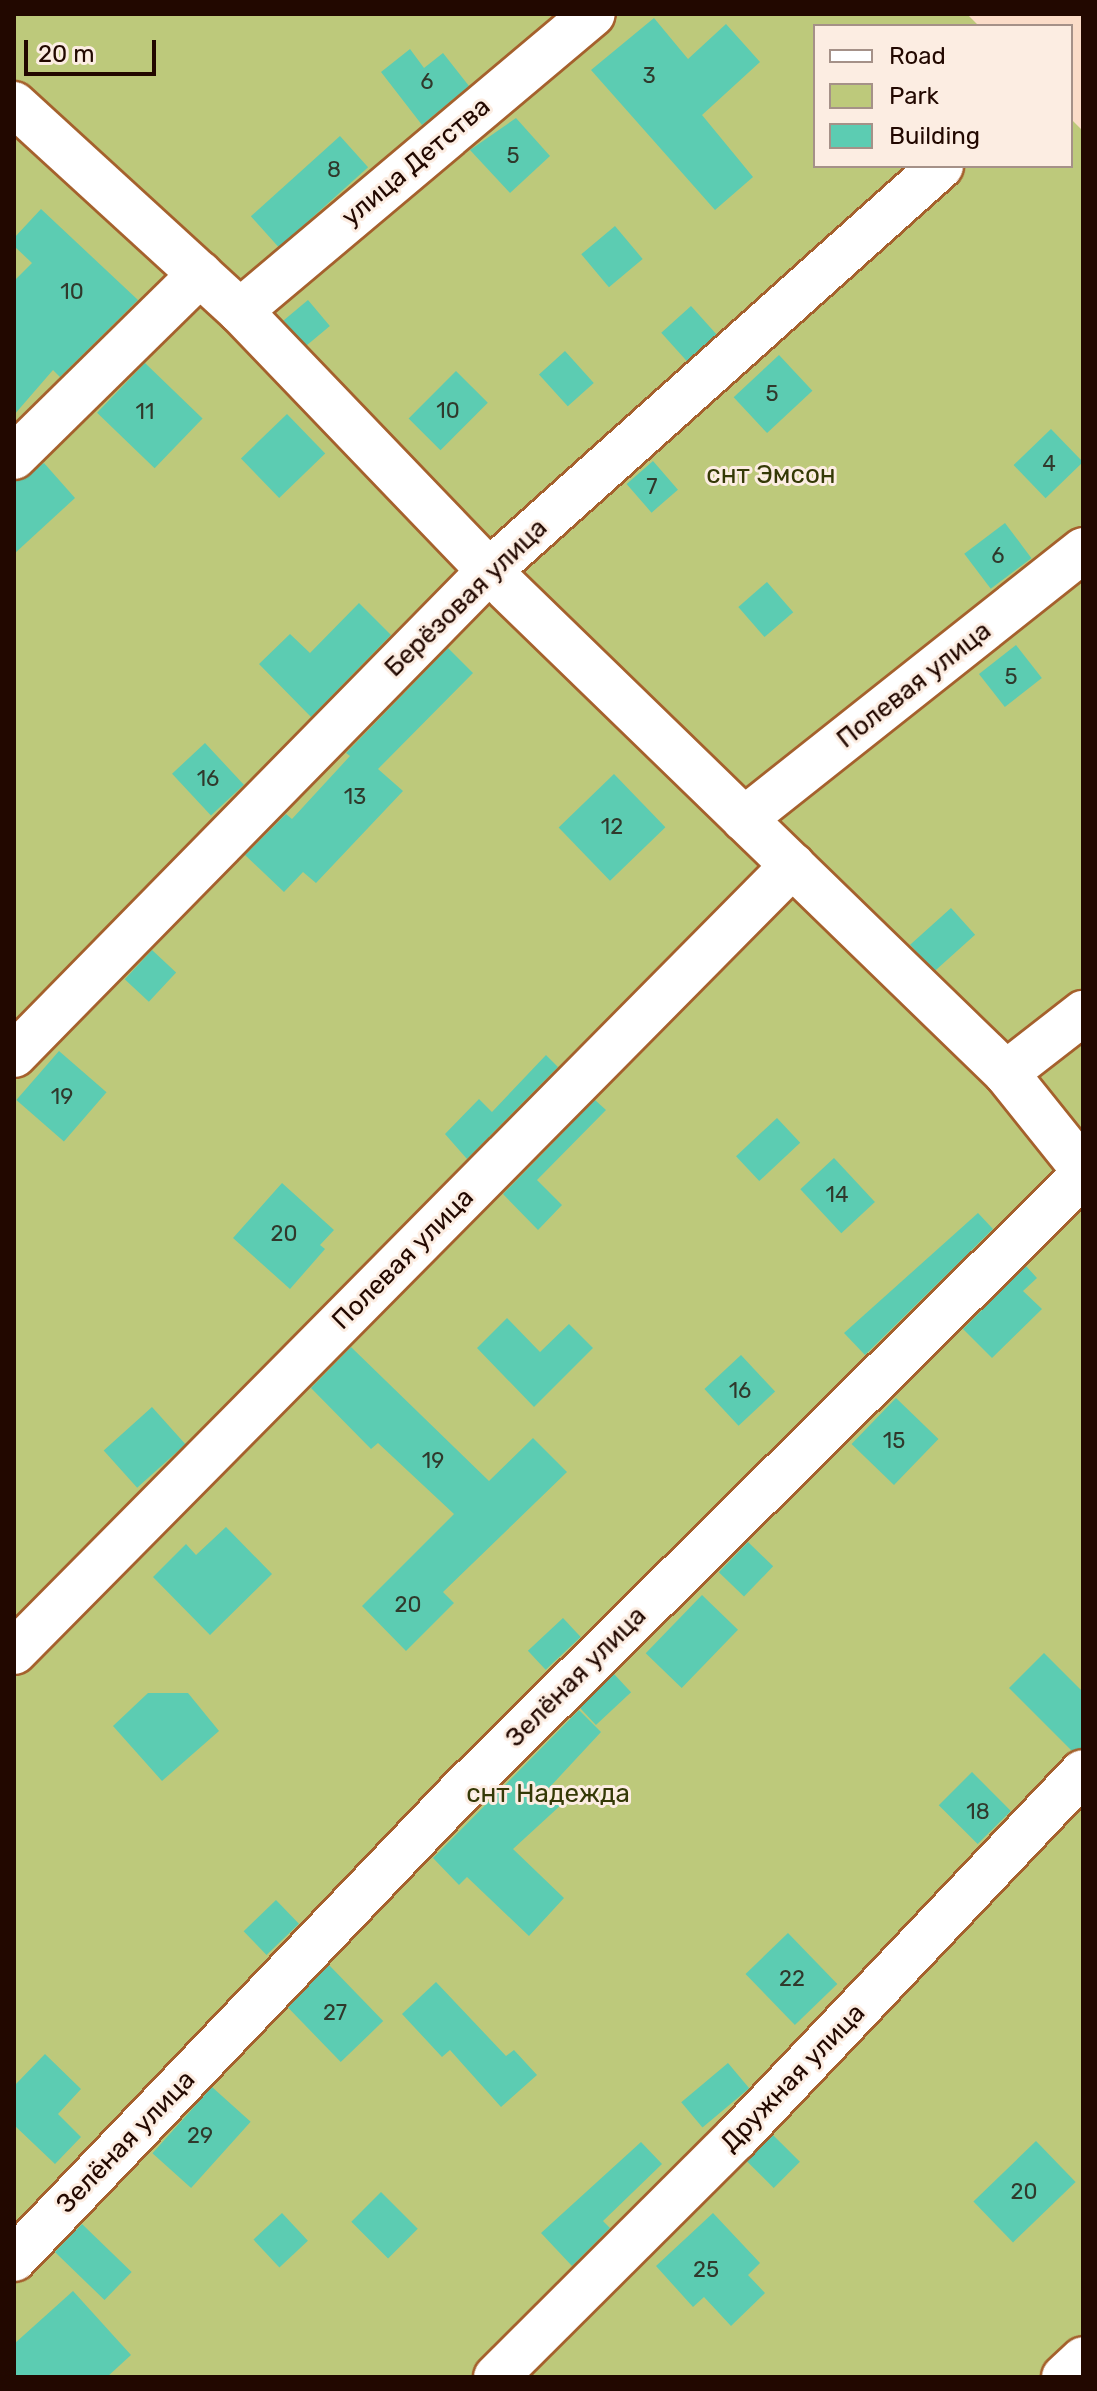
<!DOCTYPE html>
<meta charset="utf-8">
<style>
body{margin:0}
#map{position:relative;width:1097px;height:2391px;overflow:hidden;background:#fbdcc8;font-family:Rubik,sans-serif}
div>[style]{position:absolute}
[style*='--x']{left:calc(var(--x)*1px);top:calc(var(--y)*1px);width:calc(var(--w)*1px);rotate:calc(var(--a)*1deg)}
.green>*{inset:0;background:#bdc97b}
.building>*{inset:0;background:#5cccb2;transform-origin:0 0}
.roads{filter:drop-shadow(2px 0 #a5612d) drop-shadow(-2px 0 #a5612d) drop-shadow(0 2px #a5612d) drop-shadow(0 -2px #a5612d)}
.minor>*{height:44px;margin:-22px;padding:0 22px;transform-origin:22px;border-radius:22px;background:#fff}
span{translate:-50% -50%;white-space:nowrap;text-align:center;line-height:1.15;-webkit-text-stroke:6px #fcede2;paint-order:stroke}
.number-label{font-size:22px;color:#30392c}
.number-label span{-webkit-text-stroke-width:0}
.street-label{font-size:26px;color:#220800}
.park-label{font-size:26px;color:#343906}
.frame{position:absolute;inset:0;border:16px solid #220800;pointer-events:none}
.legend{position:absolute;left:813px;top:24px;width:260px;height:144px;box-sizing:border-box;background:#fcede2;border:2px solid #a59188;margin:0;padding:10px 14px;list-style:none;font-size:24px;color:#220800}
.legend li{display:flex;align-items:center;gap:16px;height:40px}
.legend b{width:40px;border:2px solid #a59188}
.scale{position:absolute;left:24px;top:40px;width:132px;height:36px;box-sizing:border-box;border:4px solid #220800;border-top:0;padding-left:10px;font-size:24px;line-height:28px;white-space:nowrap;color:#220800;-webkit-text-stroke:6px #fcede2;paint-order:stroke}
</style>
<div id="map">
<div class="green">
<div style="clip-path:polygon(14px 14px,967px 14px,979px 26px,815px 26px,815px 166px,1071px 166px,1071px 119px,1083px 131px,1083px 2377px,14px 2377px)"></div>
</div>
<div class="building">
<div style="clip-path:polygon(654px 18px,688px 59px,726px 24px,760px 62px,702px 115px,753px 177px,715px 210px,591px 70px)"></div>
<div style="clip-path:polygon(410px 49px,424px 68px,443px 53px,469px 86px,422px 125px,381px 72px)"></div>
<div style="clip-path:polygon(516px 118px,550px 156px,510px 193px,470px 150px)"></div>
<div style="left:340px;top:136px;width:42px;height:120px;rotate:48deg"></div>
<div style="clip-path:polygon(41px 209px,138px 300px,60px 377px,53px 370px,14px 415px,14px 281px,32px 263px,14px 246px,14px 238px)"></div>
<div style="left:615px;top:226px;width:43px;height:44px;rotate:50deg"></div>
<div style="left:308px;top:300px;width:34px;height:32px;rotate:50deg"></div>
<div style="left:691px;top:306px;width:38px;height:40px;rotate:48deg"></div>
<div style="left:565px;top:351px;width:43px;height:35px;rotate:48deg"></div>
<div style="left:779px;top:355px;width:49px;height:62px;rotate:47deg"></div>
<div style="left:145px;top:363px;width:80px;height:69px;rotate:44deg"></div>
<div style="left:456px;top:371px;width:45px;height:67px;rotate:45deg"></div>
<div style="left:287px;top:414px;width:55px;height:64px;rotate:46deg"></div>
<div style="left:1051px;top:429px;width:46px;height:52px;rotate:46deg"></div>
<div style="left:653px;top:461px;width:38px;height:35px;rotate:49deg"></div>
<div style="clip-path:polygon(44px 463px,75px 498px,14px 554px,14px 481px)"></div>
<div style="left:1005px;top:523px;width:44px;height:51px;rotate:53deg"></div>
<div style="left:767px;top:582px;width:40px;height:38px;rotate:49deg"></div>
<div style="clip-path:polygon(359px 603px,391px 635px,311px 717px,259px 664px,290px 634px,310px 653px)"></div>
<div style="left:1016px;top:645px;width:42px;height:47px;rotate:52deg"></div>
<div style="clip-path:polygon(448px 648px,473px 673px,378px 769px,403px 791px,316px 883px,303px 872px,284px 892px,245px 855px,286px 814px,292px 819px,350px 756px,346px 753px)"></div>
<div style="left:205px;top:743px;width:57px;height:45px;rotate:47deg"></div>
<div style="left:614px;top:774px;width:74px;height:77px;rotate:46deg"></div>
<div style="left:951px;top:908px;width:36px;height:55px;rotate:48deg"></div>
<div style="left:152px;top:950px;width:33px;height:40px;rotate:43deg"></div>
<div style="left:59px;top:1051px;width:63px;height:65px;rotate:41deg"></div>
<div style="clip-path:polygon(546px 1055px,558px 1067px,467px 1159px,445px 1134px,479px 1099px,492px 1112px)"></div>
<div style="clip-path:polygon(595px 1100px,606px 1110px,537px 1180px,562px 1205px,538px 1230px,503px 1194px)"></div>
<div style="left:777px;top:1118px;width:34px;height:56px;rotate:47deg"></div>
<div style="left:834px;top:1158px;width:60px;height:46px;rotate:47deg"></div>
<div style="clip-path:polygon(282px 1183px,334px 1230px,320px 1245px,325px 1249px,290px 1289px,233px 1238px)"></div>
<div style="clip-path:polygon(978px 1213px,993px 1229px,865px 1355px,844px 1333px)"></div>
<div style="clip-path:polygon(1026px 1266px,1037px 1278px,1023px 1291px,1042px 1309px,992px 1358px,963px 1329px)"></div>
<div style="clip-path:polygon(507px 1318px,540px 1352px,569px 1324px,593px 1348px,534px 1407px,477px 1348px)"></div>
<div style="clip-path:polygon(351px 1347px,489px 1481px,533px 1438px,567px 1472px,443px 1592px,454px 1603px,406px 1651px,362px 1606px,454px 1514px,378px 1443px,371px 1449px,311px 1388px)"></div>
<div style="left:741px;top:1355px;width:50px;height:50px;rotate:47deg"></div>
<div style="left:896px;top:1398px;width:59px;height:64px;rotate:44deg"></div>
<div style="left:152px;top:1407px;width:50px;height:65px;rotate:48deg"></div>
<div style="clip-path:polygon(226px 1527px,272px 1574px,210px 1635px,153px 1577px,186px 1544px,196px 1555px)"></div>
<div style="left:748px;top:1542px;width:35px;height:42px;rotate:44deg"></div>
<div style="left:702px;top:1595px;width:50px;height:81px;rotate:44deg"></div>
<div style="left:563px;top:1618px;width:26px;height:48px;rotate:47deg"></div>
<div style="clip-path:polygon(1044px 1653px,1083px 1692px,1083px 1748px,1072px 1751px,1009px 1688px)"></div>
<div style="left:614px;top:1674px;width:25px;height:48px;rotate:47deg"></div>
<div style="clip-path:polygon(148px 1693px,188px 1693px,219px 1731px,162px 1781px,113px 1726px)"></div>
<div style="clip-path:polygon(579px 1710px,601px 1732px,548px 1789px,562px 1804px,513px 1849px,564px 1898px,529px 1936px,467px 1877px,459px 1885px,433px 1858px)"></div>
<div style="left:972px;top:1772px;width:55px;height:47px;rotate:45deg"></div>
<div style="left:276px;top:1900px;width:33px;height:45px;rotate:46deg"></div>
<div style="left:788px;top:1933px;width:71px;height:59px;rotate:46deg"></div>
<div style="left:329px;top:1965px;width:78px;height:59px;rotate:46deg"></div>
<div style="clip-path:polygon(436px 1982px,506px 2056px,514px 2050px,537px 2075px,501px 2107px,450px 2050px,442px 2057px,402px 2014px)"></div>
<div style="clip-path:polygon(45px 2054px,81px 2089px,58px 2114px,81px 2137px,55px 2164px,14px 2125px,14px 2086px)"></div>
<div style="left:728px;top:2063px;width:33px;height:61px;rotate:50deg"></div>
<div style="left:212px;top:2087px;width:52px;height:89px;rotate:42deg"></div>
<div style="left:773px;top:2135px;width:38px;height:37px;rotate:45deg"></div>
<div style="left:1036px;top:2141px;width:57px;height:87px;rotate:46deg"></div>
<div style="clip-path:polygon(641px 2142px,662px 2164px,603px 2221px,610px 2228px,572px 2266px,541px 2233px)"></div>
<div style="left:381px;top:2192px;width:52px;height:42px;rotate:45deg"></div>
<div style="left:282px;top:2213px;width:38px;height:39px;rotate:47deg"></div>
<div style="clip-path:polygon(713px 2213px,760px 2263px,748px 2275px,765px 2293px,731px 2326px,704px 2297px,693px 2307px,656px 2266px)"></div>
<div style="left:82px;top:2224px;width:69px;height:39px;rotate:44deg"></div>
<div style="clip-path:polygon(73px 2291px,131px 2355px,107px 2377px,14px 2377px,14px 2344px)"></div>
</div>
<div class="roads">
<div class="minor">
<div style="--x:14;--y:104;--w:306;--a:42.5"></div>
<div style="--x:240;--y:311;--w:360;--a:46.2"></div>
<div style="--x:489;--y:571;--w:721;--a:44.16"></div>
<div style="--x:1006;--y:1073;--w:123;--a:51.3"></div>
<div style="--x:240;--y:311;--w:461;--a:-40.1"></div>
<div style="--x:14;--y:457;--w:261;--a:-44.5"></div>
<div style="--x:744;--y:819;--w:433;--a:-38.4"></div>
<div style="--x:14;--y:1055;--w:678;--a:-45.54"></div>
<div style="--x:489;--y:571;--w:607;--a:-41.86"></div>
<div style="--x:1006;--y:1073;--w:98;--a:-37.9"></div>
<div style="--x:14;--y:1652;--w:1107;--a:-45.29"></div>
<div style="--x:14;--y:2259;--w:646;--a:-46.32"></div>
<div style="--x:460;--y:1792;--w:877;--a:-44.72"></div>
<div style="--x:496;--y:2377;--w:339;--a:-44.9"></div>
<div style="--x:736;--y:2138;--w:504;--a:-46.53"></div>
<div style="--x:1064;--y:2377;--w:26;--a:-43"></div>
</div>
</div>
<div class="number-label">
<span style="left:649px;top:76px">3</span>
<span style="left:427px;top:82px">6</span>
<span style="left:513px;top:156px">5</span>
<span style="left:334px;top:170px">8</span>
<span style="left:72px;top:292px">10</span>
<span style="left:772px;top:394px">5</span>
<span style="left:448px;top:411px">10</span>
<span style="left:145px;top:412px">11</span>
<span style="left:1049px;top:464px">4</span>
<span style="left:652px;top:487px">7</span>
<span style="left:998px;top:556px">6</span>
<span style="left:1011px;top:677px">5</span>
<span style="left:208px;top:779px">16</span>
<span style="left:355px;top:797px">13</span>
<span style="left:612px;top:827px">12</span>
<span style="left:62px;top:1097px">19</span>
<span style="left:837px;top:1195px">14</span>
<span style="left:284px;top:1234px">20</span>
<span style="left:740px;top:1391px">16</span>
<span style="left:894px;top:1441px">15</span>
<span style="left:433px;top:1461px">19</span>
<span style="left:408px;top:1605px">20</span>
<span style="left:978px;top:1812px">18</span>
<span style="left:792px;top:1979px">22</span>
<span style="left:335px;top:2013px">27</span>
<span style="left:200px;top:2136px">29</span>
<span style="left:1024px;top:2192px">20</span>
<span style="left:706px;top:2270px">25</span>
</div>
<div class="street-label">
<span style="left:416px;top:162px;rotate:-40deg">улица Детства</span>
<span style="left:466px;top:598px;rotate:-44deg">Берёзовая улица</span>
<span style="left:914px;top:685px;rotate:-38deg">Полевая улица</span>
<span style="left:403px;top:1259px;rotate:-45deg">Полевая улица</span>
<span style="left:576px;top:1677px;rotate:-45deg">Зелёная улица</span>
<span style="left:793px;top:2078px;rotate:-46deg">Дружная улица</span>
<span style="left:126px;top:2142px;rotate:-46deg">Зелёная улица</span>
</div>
<div class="park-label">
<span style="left:771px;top:475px">снт Эмсон</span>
<span style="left:548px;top:1794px">снт Надежда</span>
</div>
<div class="frame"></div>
<ul class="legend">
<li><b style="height:10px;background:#fff"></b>Road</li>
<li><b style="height:22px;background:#bdc97b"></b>Park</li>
<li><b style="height:22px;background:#5cccb2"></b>Building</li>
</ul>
<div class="scale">20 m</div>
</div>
